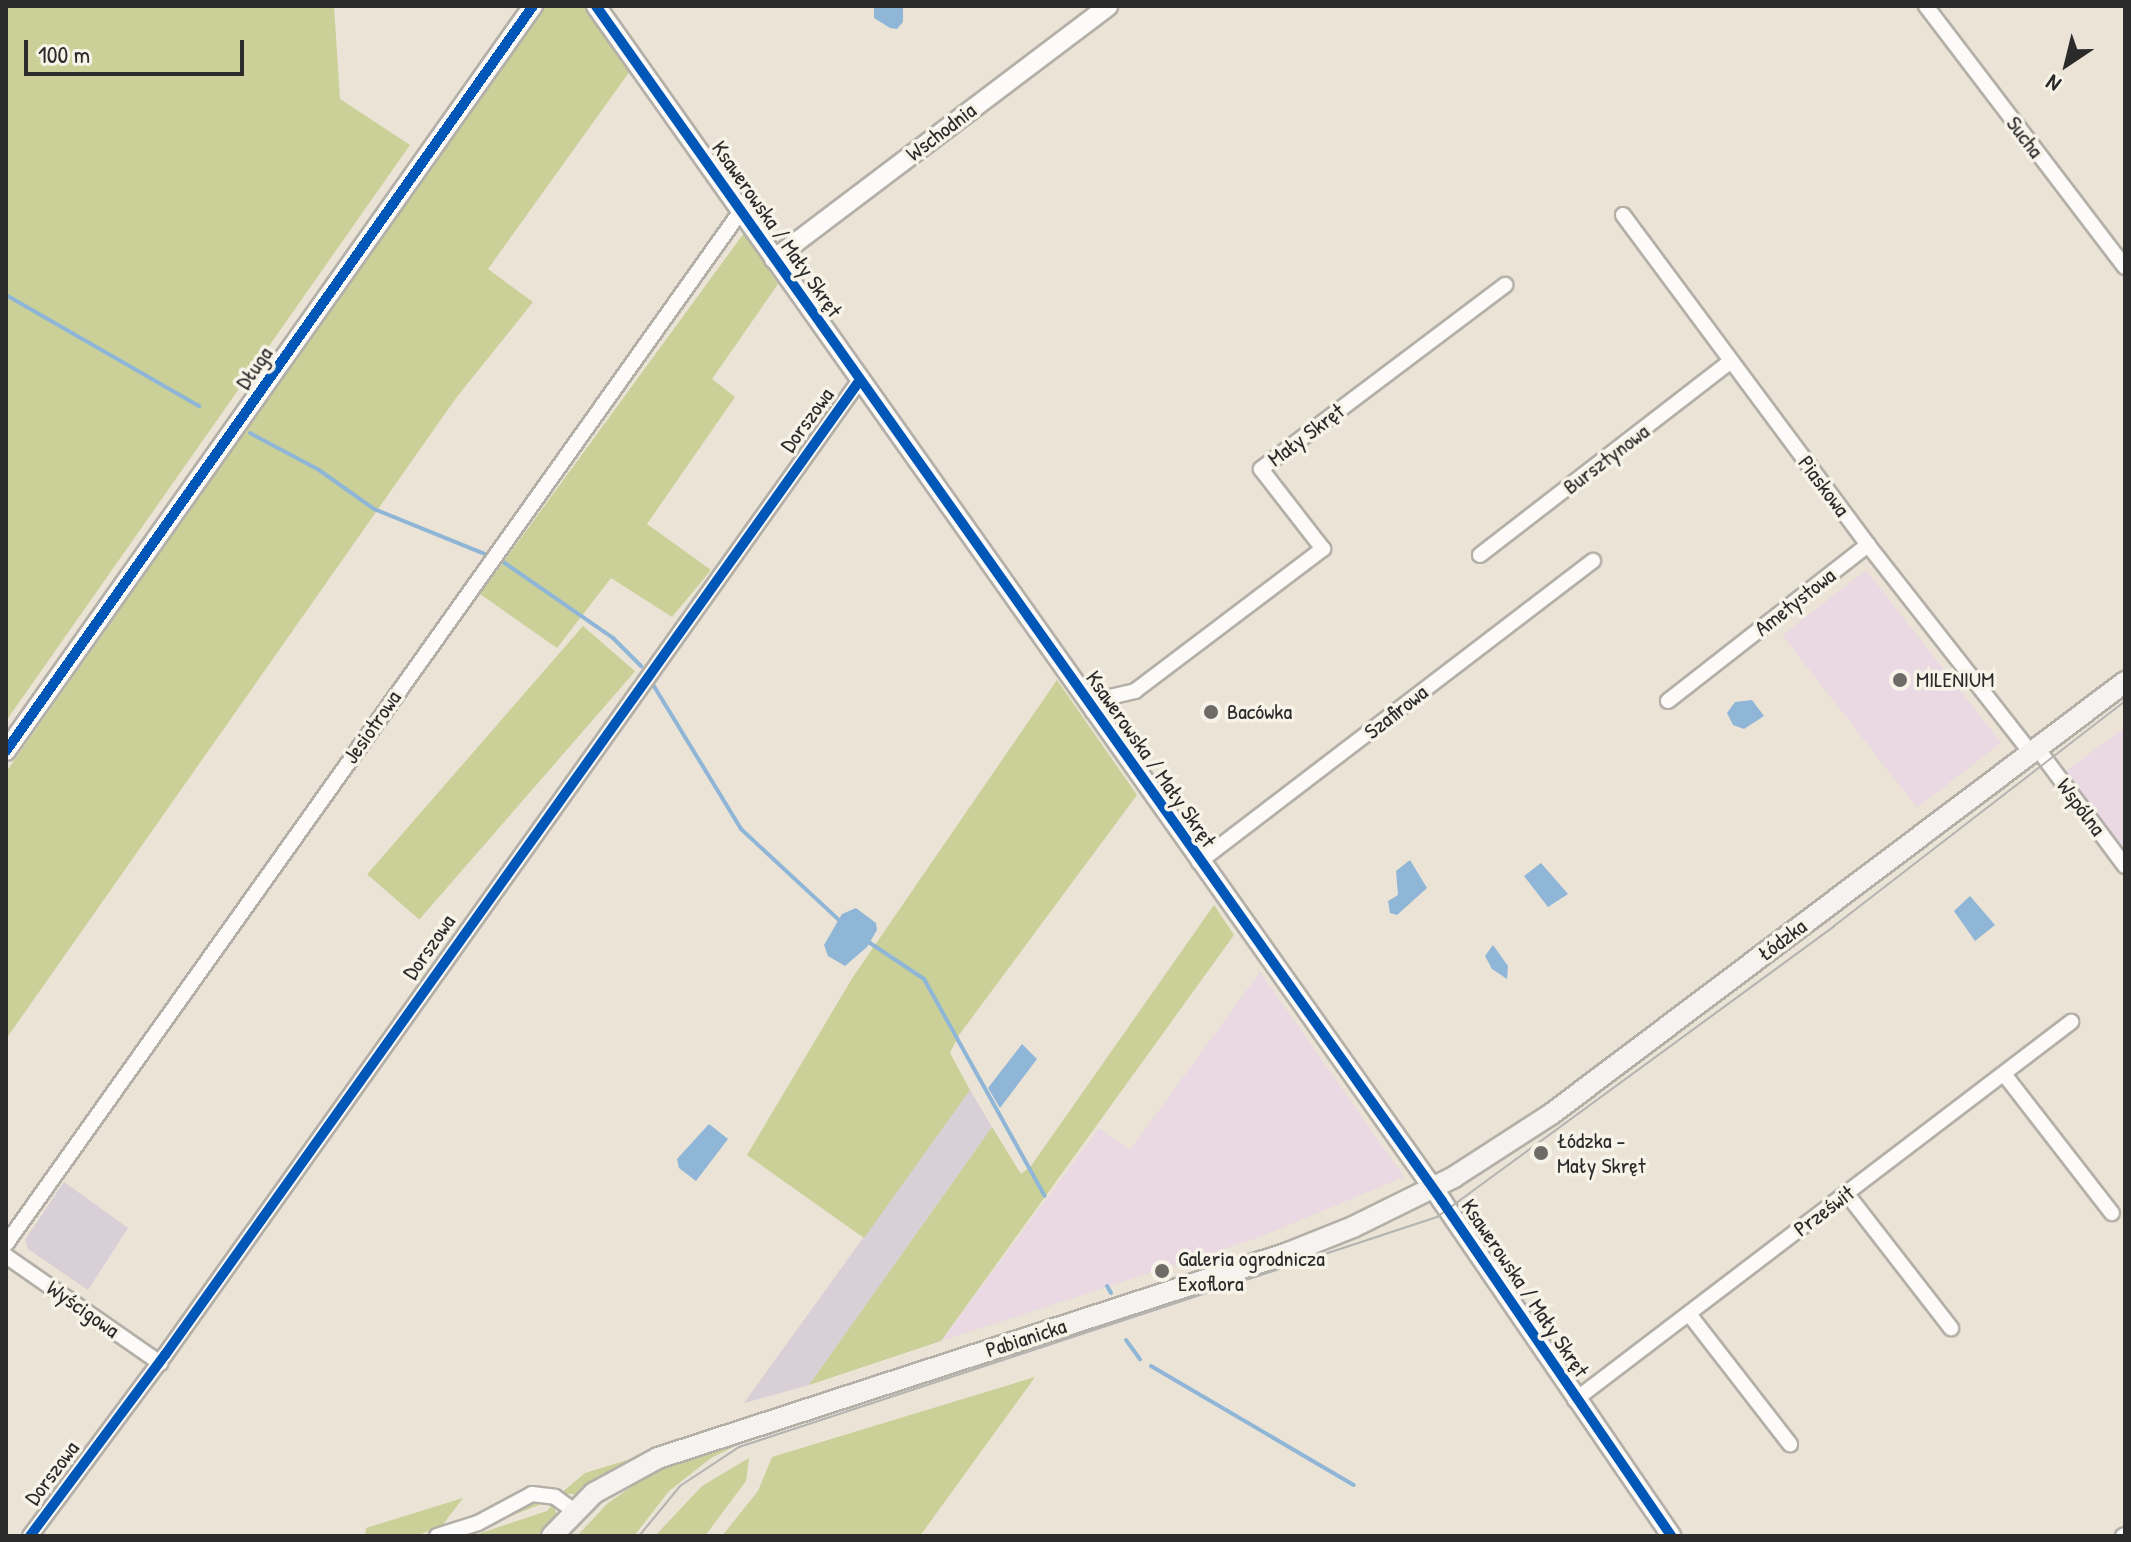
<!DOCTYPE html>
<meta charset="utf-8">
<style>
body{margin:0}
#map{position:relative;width:2131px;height:1542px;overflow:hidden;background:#eae3d6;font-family:"Patrick Hand",sans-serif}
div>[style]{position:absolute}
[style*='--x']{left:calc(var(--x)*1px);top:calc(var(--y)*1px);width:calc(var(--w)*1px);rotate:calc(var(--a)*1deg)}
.built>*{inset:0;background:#ead9e3;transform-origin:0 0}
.industrial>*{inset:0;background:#d8cfd7}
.green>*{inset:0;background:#cad097;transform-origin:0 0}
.water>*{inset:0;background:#90b6d7}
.stream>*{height:4px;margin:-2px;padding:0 2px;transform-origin:2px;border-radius:2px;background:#90b6d7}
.roads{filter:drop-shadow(2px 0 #b4b0a8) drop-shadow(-2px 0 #b4b0a8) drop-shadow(0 2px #b4b0a8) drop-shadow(0 -2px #b4b0a8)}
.minor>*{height:14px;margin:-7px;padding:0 7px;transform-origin:7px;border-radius:7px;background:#fcfbf9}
.tertiary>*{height:18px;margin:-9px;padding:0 9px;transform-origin:9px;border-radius:9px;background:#fcfbf9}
.secondary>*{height:20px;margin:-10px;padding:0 10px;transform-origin:10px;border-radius:10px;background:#f6f2ef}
.tram>*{height:2px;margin:-1px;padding:0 1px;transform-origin:1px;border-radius:1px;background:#b4b3b1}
.cycleway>*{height:10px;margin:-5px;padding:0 5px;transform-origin:5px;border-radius:5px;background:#0057b8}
.dots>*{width:22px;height:22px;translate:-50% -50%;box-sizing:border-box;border:4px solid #f7f3e8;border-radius:50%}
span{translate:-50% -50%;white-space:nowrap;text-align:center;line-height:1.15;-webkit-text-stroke:7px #f7f3e8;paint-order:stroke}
.street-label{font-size:22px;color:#2b2b2b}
.poi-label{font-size:22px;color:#2b2b2b}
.left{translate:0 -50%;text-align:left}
.frame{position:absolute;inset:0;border:8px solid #2b2b2b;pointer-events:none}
.north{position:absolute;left:2027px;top:24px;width:80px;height:80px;-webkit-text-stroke:6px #f7f3e8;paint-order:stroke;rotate:215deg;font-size:22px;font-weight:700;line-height:32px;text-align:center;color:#2b2b2b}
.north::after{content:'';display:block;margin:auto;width:28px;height:36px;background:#2b2b2b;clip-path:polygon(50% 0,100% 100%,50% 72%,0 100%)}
.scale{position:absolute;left:24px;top:40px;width:220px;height:36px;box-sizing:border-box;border:4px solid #2b2b2b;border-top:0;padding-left:10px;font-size:24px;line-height:28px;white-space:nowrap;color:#2b2b2b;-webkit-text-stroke:6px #f7f3e8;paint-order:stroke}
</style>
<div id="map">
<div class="built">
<div style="left:1866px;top:570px;width:219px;height:106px;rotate:52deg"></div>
<div style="clip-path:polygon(2125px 727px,2125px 856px,2062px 774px)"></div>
<div style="clip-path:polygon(1260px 972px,1404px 1177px,1260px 1237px,941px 1341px,1099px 1128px,1130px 1150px)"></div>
</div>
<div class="industrial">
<div style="clip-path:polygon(970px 1090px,992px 1127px,809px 1385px,744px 1403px)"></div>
<div style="clip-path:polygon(64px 1182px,128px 1228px,88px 1290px,28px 1249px,25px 1240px)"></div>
</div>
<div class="green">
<div style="clip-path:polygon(6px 6px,334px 6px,340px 99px,410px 145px,6px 721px)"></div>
<div style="clip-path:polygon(545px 6px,585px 6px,630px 71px,488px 269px,533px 302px,456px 398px,6px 1039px,6px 772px)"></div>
<div style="clip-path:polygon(744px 233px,778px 284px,712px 379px,735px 397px,647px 524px,711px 570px,672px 617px,611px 578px,557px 648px,480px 594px)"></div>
<div style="left:583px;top:626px;width:69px;height:329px;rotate:41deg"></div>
<div style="clip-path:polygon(1057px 680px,1137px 795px,959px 1035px,950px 1053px,970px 1090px,864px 1238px,747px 1155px,853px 977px)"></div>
<div style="clip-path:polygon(1214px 905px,1234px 935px,941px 1341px,809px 1385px,992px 1127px,1021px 1174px,1031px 1166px)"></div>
<div style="clip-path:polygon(1035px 1377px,920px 1536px,722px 1536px,758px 1491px,772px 1457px)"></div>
<div style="clip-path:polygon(736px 1441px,741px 1443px,711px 1458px,669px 1491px,634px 1536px,577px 1536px,608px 1503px,653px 1472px)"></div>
<div style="clip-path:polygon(637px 1457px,579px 1495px,561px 1493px,585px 1473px)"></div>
<div style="clip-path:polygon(749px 1458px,746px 1481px,705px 1536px,655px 1536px,702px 1486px)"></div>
<div style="clip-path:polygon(463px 1498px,441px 1527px,415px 1536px,365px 1536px,366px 1528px)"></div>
<div style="clip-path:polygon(532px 1500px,549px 1501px,486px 1526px)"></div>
<div style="clip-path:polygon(553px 1504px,558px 1518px,545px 1536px,472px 1536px,547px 1511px)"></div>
</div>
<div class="water">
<div style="clip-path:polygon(874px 6px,903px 8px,903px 22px,897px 29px,890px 28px,874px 18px)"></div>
<div style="clip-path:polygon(1752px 700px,1764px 716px,1744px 729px,1733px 725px,1727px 713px,1735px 702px)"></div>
<div style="clip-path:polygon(1410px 860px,1427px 888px,1397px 915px,1390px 913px,1388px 901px,1398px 895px,1396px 871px)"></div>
<div style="clip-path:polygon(1541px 863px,1568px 894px,1548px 907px,1524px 876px)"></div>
<div style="clip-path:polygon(1970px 896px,1995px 925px,1975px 941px,1954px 911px)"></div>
<div style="clip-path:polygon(856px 908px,876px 923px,877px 930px,867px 947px,845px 966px,828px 956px,824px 945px,842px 914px)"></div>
<div style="clip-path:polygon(1493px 945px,1508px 966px,1507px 979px,1492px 969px,1485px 956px)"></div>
<div style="clip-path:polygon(1022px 1044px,1037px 1059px,1000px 1108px,988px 1088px)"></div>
<div style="clip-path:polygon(709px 1124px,728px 1139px,696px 1181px,679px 1168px,677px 1159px)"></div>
</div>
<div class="stream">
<div style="--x:6;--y:295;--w:223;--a:29.9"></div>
<div style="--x:250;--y:433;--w:78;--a:28.2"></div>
<div style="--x:319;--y:470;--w:67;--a:35.3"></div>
<div style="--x:374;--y:509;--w:120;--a:22.1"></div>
<div style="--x:499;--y:559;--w:139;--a:34.7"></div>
<div style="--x:613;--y:638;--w:40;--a:45"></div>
<div style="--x:652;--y:683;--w:171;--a:58.6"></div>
<div style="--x:741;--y:829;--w:135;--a:42.9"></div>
<div style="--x:867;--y:941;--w:69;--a:33.7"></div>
<div style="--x:924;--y:979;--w:248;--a:60.9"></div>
<div style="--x:1107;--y:1286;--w:8;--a:60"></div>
<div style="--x:1126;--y:1340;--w:24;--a:54"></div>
<div style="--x:1151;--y:1366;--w:235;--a:30.4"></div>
</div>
<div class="roads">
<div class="minor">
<div style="--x:1926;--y:6;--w:328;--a:52.7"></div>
<div style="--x:1623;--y:215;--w:411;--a:53.4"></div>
<div style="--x:1868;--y:545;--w:264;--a:51.9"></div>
<div style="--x:1480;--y:555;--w:317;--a:-37.7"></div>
<div style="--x:1668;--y:701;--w:254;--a:-38"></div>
<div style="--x:1093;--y:712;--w:26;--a:-37"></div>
<div style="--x:1114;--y:696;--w:22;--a:-13"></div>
<div style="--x:1135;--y:691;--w:236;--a:-37.1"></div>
<div style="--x:1323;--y:549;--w:101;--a:-127.8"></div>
<div style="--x:1261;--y:469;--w:306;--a:-37"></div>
<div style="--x:2037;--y:748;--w:147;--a:53.3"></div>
<div style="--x:1199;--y:862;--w:496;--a:-37.4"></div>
<div style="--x:2004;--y:1074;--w:176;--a:52.2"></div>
<div style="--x:1847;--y:1194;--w:170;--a:52.2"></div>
<div style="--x:6;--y:1244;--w:1268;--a:-54.57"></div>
<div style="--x:6;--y:1256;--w:188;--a:34.8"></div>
<div style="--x:1689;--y:1314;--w:165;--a:52.2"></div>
<div style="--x:1575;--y:1400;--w:624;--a:-37.31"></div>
<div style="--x:30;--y:1536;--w:226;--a:-53.3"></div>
<div style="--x:165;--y:1355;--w:1197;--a:-54.52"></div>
<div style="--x:437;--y:1536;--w:43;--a:-17.6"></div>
<div style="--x:478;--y:1523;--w:61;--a:-28.2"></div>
<div style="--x:532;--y:1494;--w:23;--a:7"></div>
<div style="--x:555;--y:1497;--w:24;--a:36"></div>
<div style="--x:2123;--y:1536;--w:2;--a:-27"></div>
</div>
<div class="tertiary">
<div style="--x:596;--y:6;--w:1464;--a:54.7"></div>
<div style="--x:1442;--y:1201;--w:406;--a:55.6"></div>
<div style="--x:774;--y:259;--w:419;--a:-37.1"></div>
<div style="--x:6;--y:751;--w:913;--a:-54.73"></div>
</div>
<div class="secondary">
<div style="--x:552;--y:1536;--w:60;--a:-45.7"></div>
<div style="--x:594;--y:1493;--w:73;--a:-28.7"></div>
<div style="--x:658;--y:1458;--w:663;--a:-18.02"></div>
<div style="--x:1288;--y:1253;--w:70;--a:-21.8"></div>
<div style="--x:1353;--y:1227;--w:113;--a:-26.3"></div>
<div style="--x:1454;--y:1177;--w:114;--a:-32.9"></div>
<div style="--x:1550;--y:1115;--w:720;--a:-36.98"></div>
</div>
</div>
<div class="tram">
<div style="--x:639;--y:1536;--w:65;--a:-50.6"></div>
<div style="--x:680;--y:1486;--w:71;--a:-33.5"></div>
<div style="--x:739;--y:1447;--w:735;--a:-18.24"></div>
<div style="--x:1437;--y:1217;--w:492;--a:-36.2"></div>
<div style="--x:1834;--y:926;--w:368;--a:-37.7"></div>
</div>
<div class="cycleway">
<div style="--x:596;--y:6;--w:1464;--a:54.7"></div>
<div style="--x:1442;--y:1201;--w:406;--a:55.6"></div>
<div style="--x:6;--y:751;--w:913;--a:-54.73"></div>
<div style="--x:30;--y:1536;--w:226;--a:-53.3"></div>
<div style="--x:165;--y:1355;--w:1197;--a:-54.52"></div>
</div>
<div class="dots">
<div style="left:1900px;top:680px;background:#6e6b67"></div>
<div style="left:1211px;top:712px;background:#6e6b67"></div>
<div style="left:1541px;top:1153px;background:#6e6b67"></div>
<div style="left:1162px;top:1271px;background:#6e6b67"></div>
</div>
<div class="street-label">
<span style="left:941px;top:132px;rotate:-37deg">Wschodnia</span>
<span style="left:2025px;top:137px;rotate:53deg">Sucha</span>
<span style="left:777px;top:229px;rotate:55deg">Ksawerowska / Mały Skręt</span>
<span style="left:254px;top:368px;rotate:-55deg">Długa</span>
<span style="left:807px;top:420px;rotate:-54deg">Dorszowa</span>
<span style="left:1306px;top:435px;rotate:-37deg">Mały Skręt</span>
<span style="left:1606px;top:459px;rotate:-37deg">Bursztynowa</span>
<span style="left:1824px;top:486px;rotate:53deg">Piaskowa</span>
<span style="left:1795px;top:602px;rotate:-38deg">Ametystowa</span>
<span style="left:1396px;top:712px;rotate:-38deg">Szafirowa</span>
<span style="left:372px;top:727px;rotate:-55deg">Jesiotrowa</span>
<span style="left:1151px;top:759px;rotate:55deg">Ksawerowska / Mały Skręt</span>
<span style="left:2081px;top:807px;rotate:53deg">Wspólna</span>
<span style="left:1782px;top:940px;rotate:-37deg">Łódzka</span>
<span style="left:429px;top:947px;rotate:-55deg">Dorszowa</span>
<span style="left:1824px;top:1211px;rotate:-37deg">Prześwit</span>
<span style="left:1525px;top:1288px;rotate:56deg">Ksawerowska / Mały Skręt</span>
<span style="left:83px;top:1309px;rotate:35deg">Wyścigowa</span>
<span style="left:1026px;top:1338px;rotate:-18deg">Pabianicka</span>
<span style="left:52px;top:1473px;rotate:-53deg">Dorszowa</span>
</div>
<div class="poi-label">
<span class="left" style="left:1916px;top:680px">MILENIUM</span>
<span class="left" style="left:1227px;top:712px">Bacówka</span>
<span class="left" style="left:1557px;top:1153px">Łódzka -<br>Mały Skręt</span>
<span class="left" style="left:1178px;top:1271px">Galeria ogrodnicza<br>Exoflora</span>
</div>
<div class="frame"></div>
<div class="north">N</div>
<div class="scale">100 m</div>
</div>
